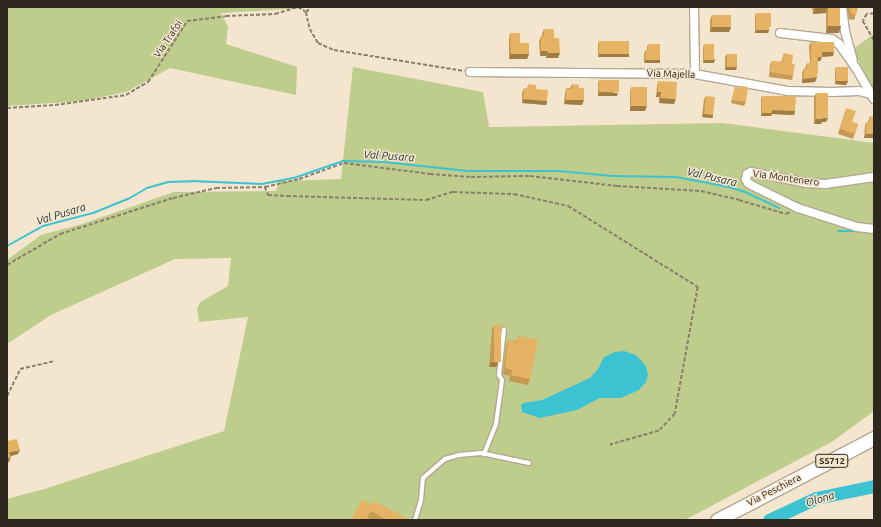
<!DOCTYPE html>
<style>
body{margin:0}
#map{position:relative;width:881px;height:527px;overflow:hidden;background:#f4e5ce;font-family:Ubuntu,sans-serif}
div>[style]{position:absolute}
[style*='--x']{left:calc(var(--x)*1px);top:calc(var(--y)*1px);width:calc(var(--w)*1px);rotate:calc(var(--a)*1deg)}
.green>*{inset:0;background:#becd8c}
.water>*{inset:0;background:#3cc3d1}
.stream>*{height:2px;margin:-1px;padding:0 1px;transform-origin:1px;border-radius:1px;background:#3cc3d1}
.river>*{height:13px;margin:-6.5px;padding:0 6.5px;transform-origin:6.5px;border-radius:6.5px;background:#3cc3d1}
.path>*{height:1.5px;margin-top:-0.75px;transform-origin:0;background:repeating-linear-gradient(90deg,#897f6f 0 4px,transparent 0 6px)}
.roads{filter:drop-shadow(1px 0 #b5a691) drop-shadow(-1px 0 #b5a691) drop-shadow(0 1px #b5a691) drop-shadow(0 -1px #b5a691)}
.service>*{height:4px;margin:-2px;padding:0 2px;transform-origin:2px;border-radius:2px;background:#fff}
.minor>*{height:8px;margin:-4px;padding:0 4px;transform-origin:4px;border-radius:4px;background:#fff}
.primary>*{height:13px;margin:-6.5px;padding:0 6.5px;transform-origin:6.5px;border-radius:6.5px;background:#fff}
.wall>*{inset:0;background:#c59a55}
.shaded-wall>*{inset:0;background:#a07d45;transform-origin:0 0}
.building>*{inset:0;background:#e5b363;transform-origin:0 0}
span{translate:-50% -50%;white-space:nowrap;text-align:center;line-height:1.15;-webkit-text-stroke:3px #f4e5ce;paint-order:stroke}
.shield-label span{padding:1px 3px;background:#f4e5ce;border:1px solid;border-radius:3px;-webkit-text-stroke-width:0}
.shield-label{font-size:9px;color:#2e281f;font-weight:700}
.street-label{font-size:10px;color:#2e281f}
.water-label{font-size:11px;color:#193032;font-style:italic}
.frame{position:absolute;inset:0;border:8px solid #2e281f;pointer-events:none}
</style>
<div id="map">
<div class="green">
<div style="clip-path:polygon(7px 7px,325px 7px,221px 13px,228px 27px,226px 44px,297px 67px,296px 95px,170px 68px,126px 92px,82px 101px,7px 106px)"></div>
<div style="clip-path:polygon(874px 34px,874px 93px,853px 49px)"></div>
<div style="clip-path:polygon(353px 67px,483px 92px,489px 127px,723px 123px,874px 143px,874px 411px,833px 441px,685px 520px,7px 520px,7px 499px,41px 490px,224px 431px,248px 317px,199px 322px,197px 309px,200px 302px,228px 286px,231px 258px,175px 259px,51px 315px,7px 344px,7px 260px,41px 235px,82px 224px,174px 192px,276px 191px,279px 181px,341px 179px)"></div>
</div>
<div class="water">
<div style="clip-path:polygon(615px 352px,624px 351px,636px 355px,646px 366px,648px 375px,646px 382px,639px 390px,621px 398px,600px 398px,577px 410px,540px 418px,522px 412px,521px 405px,524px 403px,542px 400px,590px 378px,598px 369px,604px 357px)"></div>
</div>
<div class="stream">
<div style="--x:838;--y:231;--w:21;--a:0"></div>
<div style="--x:7;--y:246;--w:41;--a:-29.1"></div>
<div style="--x:43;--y:226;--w:52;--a:-14.6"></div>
<div style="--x:93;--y:213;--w:38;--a:-22"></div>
<div style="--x:128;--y:199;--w:22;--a:-30"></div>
<div style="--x:147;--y:188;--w:22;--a:-16"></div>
<div style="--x:168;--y:182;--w:24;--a:-2"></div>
<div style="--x:192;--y:181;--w:70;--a:2.5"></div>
<div style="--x:262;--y:184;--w:33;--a:-11"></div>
<div style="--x:294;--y:178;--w:52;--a:-19.1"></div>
<div style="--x:343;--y:161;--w:41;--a:1.4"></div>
<div style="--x:384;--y:162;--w:84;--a:6.1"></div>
<div style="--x:468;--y:171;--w:91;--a:0"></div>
<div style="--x:559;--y:171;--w:53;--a:5.4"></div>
<div style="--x:612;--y:176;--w:64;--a:0.9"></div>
<div style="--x:676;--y:177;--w:54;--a:10.7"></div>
<div style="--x:729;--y:187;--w:17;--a:17"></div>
<div style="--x:745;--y:192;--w:38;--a:25"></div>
</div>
<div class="river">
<div style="--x:769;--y:520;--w:52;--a:-25.1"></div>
<div style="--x:816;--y:498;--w:59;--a:-11.7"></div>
</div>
<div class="path">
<div style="--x:306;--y:12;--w:7;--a:-45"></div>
<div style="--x:874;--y:14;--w:7;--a:180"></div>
<div style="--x:867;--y:14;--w:8;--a:120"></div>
<div style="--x:863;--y:21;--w:22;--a:60"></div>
<div style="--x:7;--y:108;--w:48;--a:-3.6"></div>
<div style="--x:55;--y:105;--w:72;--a:-8"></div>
<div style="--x:126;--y:95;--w:26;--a:-31"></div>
<div style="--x:148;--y:82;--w:72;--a:-57.4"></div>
<div style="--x:187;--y:21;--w:39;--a:-7"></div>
<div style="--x:226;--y:16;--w:49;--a:-2.3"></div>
<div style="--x:275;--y:14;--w:24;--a:-17"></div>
<div style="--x:298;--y:7;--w:9;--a:32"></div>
<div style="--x:306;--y:12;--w:17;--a:77"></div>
<div style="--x:310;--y:29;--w:16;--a:60"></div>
<div style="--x:318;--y:43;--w:17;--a:24"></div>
<div style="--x:334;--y:50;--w:132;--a:9.2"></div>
<div style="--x:265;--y:187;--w:35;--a:-13"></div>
<div style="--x:299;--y:179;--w:48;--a:-19.6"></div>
<div style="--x:344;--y:163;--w:87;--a:7.3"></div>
<div style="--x:430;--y:174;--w:41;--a:4.2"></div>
<div style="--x:471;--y:177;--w:59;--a:-1"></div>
<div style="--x:530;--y:176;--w:88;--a:6.6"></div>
<div style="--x:617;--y:186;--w:84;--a:3.4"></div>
<div style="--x:701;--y:191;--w:39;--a:13"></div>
<div style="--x:739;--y:200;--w:49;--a:16.6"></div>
<div style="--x:786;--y:214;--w:4;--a:-27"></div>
<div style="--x:7;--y:265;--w:61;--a:-30.3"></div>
<div style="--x:60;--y:234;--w:119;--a:-17.7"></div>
<div style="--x:173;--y:198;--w:44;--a:-13.1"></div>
<div style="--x:216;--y:188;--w:49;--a:-1.2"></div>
<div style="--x:265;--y:187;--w:9;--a:69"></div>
<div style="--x:268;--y:195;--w:19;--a:3"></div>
<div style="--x:287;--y:196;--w:139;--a:1.6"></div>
<div style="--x:426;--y:200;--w:28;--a:-17"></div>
<div style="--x:453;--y:192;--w:61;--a:1.9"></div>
<div style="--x:514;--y:194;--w:55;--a:12.5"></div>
<div style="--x:568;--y:206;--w:153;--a:31.9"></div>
<div style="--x:698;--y:287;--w:129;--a:100.3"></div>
<div style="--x:675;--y:414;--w:23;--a:133"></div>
<div style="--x:659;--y:431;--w:51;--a:164.1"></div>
<div style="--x:7;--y:396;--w:30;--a:-64"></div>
<div style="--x:20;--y:369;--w:36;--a:-13"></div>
</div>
<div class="roads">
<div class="service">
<div style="--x:484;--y:454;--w:32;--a:-68"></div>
<div style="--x:496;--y:424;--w:44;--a:-82.2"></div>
<div style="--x:502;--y:380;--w:6;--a:-121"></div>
<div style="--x:499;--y:375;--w:46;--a:-83.8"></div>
<div style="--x:415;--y:520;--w:21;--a:-73"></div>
<div style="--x:421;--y:500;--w:22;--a:-85"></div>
<div style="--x:423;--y:478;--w:29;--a:-41"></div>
<div style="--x:445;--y:459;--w:15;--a:-16"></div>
<div style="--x:459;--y:455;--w:22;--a:-5"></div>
<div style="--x:481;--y:453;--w:49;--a:11.8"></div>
</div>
<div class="minor">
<div style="--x:694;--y:7;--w:67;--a:89.1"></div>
<div style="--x:842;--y:7;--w:24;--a:83"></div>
<div style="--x:845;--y:31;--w:30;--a:75"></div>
<div style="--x:780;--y:33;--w:52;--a:6.6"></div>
<div style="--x:832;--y:39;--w:9;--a:36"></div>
<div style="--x:839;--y:44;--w:29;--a:55"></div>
<div style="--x:856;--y:68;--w:36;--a:60"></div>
<div style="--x:470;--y:72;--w:225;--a:0.5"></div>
<div style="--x:695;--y:74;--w:95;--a:10.4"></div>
<div style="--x:788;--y:91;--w:44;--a:1.3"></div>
<div style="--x:832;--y:92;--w:27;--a:-2"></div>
<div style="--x:859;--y:91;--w:11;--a:15"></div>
<div style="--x:874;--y:177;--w:49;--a:171.7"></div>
<div style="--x:826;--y:184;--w:19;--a:-177"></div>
<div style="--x:807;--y:183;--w:57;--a:-168.9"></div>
<div style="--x:751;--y:172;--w:4;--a:153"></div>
<div style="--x:747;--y:174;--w:5;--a:101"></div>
<div style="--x:746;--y:179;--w:4;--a:63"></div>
<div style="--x:748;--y:183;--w:6;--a:31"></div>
<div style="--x:753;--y:186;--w:50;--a:26.1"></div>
<div style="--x:798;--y:208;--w:62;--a:17.9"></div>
<div style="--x:857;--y:227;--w:17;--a:7"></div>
</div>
<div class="primary">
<div style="--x:717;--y:520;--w:177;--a:-27.6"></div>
</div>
</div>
<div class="wall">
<div style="clip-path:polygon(812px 7px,840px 7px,839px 33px,826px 33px,826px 13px,813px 14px)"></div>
<div style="clip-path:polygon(847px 7px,861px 7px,861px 8px,858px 7px,854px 20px,849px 19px)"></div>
<div style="clip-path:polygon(756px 13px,770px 30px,769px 30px,768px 33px,755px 33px,755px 16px)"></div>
<div style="clip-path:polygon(712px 15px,731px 27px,729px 32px,710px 32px,710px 20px)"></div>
<div style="clip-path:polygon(544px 29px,554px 38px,558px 58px,546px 58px,546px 56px,540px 56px,539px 41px,541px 36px,542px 36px,542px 34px)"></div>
<div style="clip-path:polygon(510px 33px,529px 54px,527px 59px,509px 59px,509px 38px)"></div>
<div style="clip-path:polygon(599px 41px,629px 54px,628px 57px,598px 57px,598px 44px)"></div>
<div style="clip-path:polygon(811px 42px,833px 56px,822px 57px,820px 61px,818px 61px,817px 77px,815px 82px,802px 83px,802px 73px,804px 68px,805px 69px,807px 63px,810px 63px,809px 46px)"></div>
<div style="clip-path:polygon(648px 44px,659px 63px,644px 63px,644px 53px,646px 50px,647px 50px,647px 47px)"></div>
<div style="clip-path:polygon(704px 44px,714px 63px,703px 63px,703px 48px)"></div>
<div style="clip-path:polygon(784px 53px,792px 64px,793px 76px,792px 80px,769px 77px,770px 65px,772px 61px,781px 62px)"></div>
<div style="clip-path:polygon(727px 54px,736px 70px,725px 70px,725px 57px)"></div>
<div style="clip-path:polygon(836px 67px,848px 81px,846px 85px,835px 84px,835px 70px)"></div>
<div style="clip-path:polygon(599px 80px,617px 96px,598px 96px,598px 83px)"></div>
<div style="clip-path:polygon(658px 81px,674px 104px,659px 103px,659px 97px,656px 97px,657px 86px)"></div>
<div style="clip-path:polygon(529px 84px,536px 89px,547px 101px,545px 105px,522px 103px,522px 93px,524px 88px,527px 88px)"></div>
<div style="clip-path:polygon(572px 84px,579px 88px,582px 105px,564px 104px,565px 93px,566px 88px,570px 88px)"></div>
<div style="clip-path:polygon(631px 87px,645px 111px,630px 111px,630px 92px)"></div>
<div style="clip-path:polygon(735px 87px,746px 102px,744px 106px,731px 103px)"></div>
<div style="clip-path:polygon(816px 93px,826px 122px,822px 122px,821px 124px,814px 124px,814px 98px)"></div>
<div style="clip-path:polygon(706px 96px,713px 115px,712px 118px,702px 117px,704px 99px)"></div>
<div style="clip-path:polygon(762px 96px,795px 111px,794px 115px,772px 114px,771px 116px,761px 116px,761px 99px)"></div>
<div style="clip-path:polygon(845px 112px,852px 122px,858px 124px,853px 139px,838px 134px)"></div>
<div style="clip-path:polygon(870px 116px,874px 116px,874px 138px,864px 138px,865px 126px,866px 122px,868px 122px)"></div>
<div style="clip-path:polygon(494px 325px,498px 363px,496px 367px,489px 367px,492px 329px)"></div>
<div style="clip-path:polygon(519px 336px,530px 379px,528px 385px,509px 381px,510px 376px,503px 374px,506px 346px,508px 340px,517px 341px)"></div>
<div style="clip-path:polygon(372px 505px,410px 520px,373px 520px,368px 518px,367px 520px,351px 520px)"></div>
</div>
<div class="shaded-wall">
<div style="clip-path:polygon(824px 7px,828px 7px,826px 13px,813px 14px,815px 8px)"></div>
<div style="clip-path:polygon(828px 26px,841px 26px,839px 33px,826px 33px)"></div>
<div style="clip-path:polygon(712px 27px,731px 27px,729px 32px,710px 32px)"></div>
<div style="clip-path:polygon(756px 30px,769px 30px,768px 33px,755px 33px)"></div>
<div style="clip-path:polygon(541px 51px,548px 51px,546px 56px,540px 56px)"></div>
<div style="clip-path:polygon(822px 52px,834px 52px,833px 56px,820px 57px)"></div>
<div style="clip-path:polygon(548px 53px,560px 53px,558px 58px,546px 58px)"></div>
<div style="clip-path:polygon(511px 54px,529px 54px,527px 59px,509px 59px)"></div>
<div style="left:599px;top:54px;width:30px;height:3px"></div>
<div style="clip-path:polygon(818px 57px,822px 57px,820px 61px,816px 61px)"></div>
<div style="clip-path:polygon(715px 59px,714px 63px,703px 63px,705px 60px)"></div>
<div style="left:645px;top:60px;width:15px;height:3px"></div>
<div style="clip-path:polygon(726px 67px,737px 67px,736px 70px,725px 70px)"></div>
<div style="clip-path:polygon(817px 77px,815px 82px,802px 83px,803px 79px)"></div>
<div style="clip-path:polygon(836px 81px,848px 81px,846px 85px,835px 84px)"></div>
<div style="clip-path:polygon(599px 92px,618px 93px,617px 96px,598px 96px)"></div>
<div style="clip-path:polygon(658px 92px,661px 92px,659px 97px,656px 97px)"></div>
<div style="clip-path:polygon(661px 98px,676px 99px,674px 104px,659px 103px)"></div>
<div style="left:523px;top:99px;width:24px;height:4px;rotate:5deg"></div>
<div style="clip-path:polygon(566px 100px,584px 100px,582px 105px,564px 104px)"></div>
<div style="clip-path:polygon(631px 106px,647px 106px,645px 111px,630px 111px)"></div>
<div style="clip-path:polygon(772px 110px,795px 111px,794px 115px,772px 114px,771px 116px,761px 116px,762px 113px)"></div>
<div style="left:703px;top:114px;width:10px;height:3px;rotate:6deg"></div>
<div style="clip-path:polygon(823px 118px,828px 118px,826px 122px,822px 122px,821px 124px,814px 124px,816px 119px)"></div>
<div style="clip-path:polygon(866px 134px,874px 134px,874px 138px,864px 138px)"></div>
<div style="clip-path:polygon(491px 362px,498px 363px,496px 367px,489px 367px)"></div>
<div style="clip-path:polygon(20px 450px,18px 454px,8px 457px,9px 452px)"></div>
<div style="clip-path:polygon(11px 457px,9px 462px,7px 463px,7px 458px)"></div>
</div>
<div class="building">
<div style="clip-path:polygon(815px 7px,824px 7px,815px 8px)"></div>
<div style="left:828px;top:7px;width:12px;height:19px"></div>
<div style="clip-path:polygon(849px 7px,858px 7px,856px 15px,851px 14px)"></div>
<div style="clip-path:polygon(756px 13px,771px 13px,771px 27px,769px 27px,769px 30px,756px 30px)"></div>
<div style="left:712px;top:15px;width:19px;height:12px"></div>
<div style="clip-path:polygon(544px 29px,554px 29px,554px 38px,559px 38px,560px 53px,548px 53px,548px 51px,541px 51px,541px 36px,544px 36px)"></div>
<div style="clip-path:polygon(510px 33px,520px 33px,520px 43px,529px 43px,529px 54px,511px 54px)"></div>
<div style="left:599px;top:41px;width:30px;height:13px"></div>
<div style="clip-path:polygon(811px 42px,834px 42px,834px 52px,822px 52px,822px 57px,818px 57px,817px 77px,803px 79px,804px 68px,807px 69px,807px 63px,811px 63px)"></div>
<div style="clip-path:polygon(648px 44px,660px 44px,660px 60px,645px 60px,646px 50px,648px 50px)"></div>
<div style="left:704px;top:44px;width:10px;height:16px"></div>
<div style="clip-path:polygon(784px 53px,793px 55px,792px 64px,795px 64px,793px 76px,770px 72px,772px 61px,782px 62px)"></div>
<div style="left:727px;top:54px;width:10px;height:13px"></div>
<div style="left:836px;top:67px;width:12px;height:14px"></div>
<div style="left:599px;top:80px;width:20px;height:12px"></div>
<div style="clip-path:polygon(658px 81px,677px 82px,676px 99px,661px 98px,661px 92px,658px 92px)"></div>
<div style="clip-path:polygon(529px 84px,536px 85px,536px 89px,548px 90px,547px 101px,523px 99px,524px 88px,528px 88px)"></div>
<div style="clip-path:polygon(572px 84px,579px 85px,579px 88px,584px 88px,584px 100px,566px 100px,566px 88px,572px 89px)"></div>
<div style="clip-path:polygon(740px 86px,748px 87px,746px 102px,732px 100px,735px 87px,740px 88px)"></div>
<div style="left:631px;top:87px;width:16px;height:19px"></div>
<div style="clip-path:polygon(816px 93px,828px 93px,828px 118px,823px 118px,823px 119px,816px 119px)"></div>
<div style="left:706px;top:96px;width:9px;height:18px;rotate:6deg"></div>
<div style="clip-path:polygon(762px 96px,796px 96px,795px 111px,772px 110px,772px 113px,762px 113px)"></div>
<div style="clip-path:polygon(846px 108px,856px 111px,852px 122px,858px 124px,855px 134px,840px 129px)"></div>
<div style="clip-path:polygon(870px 116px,874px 116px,874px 134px,866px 134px,866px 122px,870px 122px)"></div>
<div style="left:494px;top:325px;width:7px;height:37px"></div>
<div style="clip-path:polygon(519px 336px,538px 340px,530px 379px,511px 375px,512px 370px,505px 368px,508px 340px,517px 342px)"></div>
<div style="clip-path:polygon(17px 439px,20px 450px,9px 452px,11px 457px,7px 458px,7px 441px)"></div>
<div style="clip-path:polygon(362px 500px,372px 505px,374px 501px,410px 520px,385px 520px,385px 519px,371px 511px,366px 520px,351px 520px)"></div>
</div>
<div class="shield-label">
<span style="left:832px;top:461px">SS712</span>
</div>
<div class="street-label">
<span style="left:168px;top:39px;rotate:-56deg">Via Trafoi</span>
<span style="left:671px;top:74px;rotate:2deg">Via Majella</span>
<span style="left:786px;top:178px;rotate:8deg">Via Montenero</span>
<span style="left:774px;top:490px;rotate:-27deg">Via Peschiera</span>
</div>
<div class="water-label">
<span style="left:389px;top:156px;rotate:4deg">Val Pusara</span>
<span style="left:712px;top:177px;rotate:13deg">Val Pusara</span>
<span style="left:61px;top:214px;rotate:-17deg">Val Pusara</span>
<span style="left:820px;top:499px;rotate:-17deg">Olona</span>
</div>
<div class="frame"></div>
</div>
